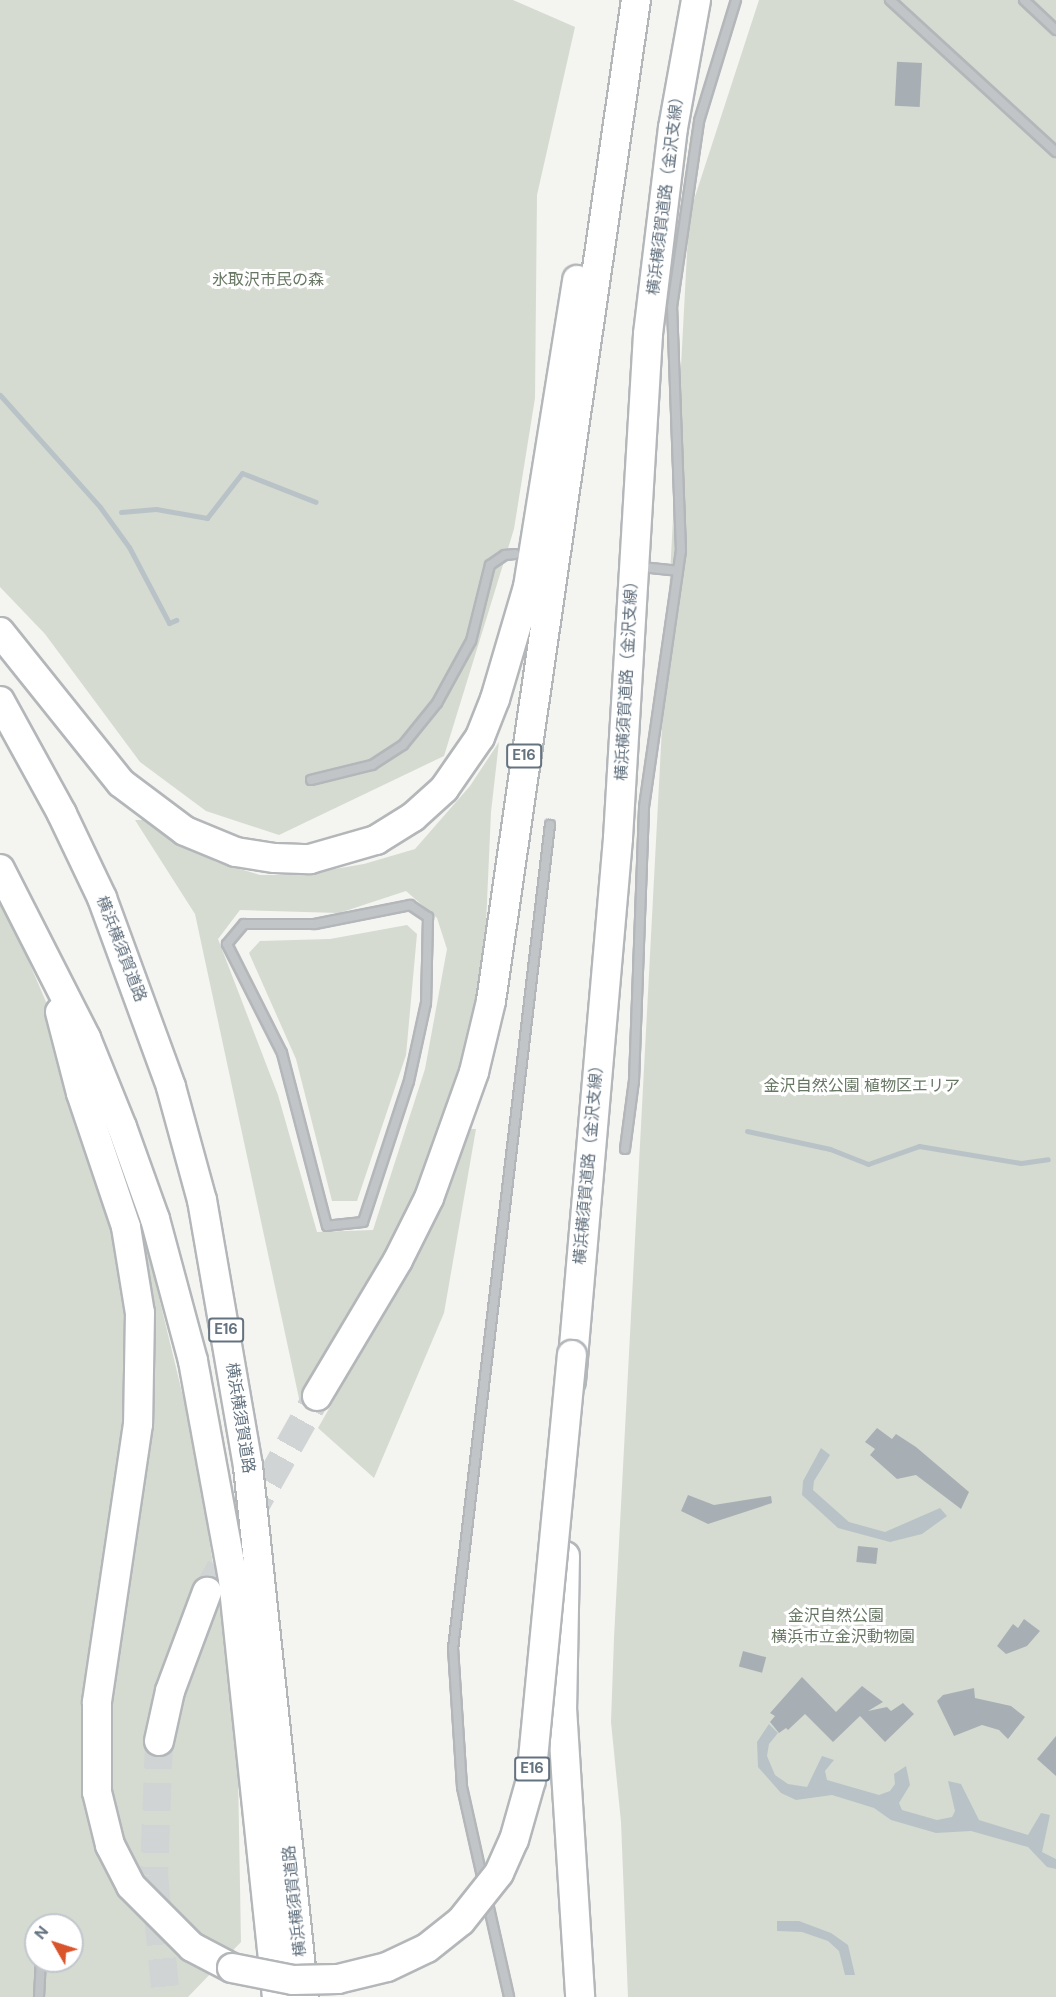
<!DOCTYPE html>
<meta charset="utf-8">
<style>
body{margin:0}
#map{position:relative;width:1056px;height:1997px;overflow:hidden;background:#f4f4f0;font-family:"DM Sans","Noto Sans JP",sans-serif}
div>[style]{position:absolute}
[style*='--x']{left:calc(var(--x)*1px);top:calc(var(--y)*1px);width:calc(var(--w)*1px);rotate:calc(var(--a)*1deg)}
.green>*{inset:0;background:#d5dbd1}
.water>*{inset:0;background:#b9c3c7}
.stream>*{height:5px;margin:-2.5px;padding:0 2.5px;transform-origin:2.5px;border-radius:2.5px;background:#b9c3c7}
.building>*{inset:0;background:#a8afb4;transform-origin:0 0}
.motorway-tunnel>*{height:28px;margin-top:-14px;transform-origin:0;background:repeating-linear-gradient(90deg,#d0d4d4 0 28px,transparent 0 42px)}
.roads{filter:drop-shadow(2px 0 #b4b7ba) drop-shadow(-2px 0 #b4b7ba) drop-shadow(0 2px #b4b7ba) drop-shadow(0 -2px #b4b7ba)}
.service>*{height:8px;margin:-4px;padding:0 4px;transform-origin:4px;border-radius:4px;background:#c2c5c8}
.motorway>*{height:28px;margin:-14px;padding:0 14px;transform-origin:14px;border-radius:14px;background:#fff}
.bridges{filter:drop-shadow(2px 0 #b4b7ba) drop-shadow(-2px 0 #b4b7ba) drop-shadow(0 2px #b4b7ba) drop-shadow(0 -2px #b4b7ba)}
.motorway-bridge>*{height:28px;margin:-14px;padding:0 14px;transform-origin:14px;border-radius:14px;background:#fff}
span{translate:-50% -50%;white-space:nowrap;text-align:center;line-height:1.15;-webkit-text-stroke:6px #fff;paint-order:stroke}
.shield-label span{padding:2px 4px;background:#fff;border:2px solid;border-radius:4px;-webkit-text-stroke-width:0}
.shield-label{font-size:15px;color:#647380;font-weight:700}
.street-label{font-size:16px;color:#647380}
.park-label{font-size:16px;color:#677763}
.north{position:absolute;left:24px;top:1913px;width:60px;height:60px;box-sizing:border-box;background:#fff;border:2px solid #c1c7cc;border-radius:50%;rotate:309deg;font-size:16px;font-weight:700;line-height:24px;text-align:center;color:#647380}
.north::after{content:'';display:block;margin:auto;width:21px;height:27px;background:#d9532b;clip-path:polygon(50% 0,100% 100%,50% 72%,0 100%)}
</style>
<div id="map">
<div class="green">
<div style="clip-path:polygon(0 0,513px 0,575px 27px,537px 195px,535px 398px,514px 529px,444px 756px,279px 835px,206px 811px,140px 762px,45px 634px,0 587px)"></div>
<div style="clip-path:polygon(759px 0,1056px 0,1056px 1997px,628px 1997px,621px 1822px,611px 1722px,614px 1638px,689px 215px)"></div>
<div style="clip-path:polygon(evenodd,499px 742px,491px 812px,482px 1014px,407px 1222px,300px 1403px,195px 914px,135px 820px,150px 820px,216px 862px,260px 875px,299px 875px,364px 864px,415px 849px,470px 786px,499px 742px,406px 891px,437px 918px,447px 949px,425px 1069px,373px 1230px,317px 1232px,278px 1095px,218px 939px,240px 910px,339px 913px,406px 891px)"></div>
<div style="clip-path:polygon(evenodd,0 894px,142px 1227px,194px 1442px,222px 1622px,238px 1774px,241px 1942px,188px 1997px,0 1997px,0 894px,36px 1925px,72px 1925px,72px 1961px,36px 1961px,36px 1925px)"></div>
<div style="clip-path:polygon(407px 925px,417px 934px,406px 1055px,357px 1201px,332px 1201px,296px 1059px,249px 953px,260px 941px,330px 939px)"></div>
<div style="clip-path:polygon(467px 1129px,476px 1129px,444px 1313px,374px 1478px,318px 1428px,390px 1302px,446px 1188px)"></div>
</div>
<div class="water">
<div style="clip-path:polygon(821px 1448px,830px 1455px,814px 1481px,813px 1490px,849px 1522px,885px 1532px,940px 1508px,947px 1516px,922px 1534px,890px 1542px,838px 1528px,802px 1495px,803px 1481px)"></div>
<div style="clip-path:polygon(769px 1724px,778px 1733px,769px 1744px,767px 1756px,775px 1775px,788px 1784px,807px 1787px,822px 1756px,834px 1760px,825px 1771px,827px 1780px,879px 1795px,890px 1791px,895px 1784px,894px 1774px,906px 1766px,910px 1785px,899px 1803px,902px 1810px,937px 1820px,952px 1817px,955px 1811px,948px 1781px,961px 1784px,979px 1820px,1028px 1835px,1041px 1813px,1050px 1815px,1042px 1852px,1056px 1859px,1056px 1869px,1047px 1867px,1028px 1847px,971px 1831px,936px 1833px,891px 1820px,874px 1808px,832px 1795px,796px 1800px,781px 1793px,758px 1767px,757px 1742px)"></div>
<div style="clip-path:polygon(777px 1921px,799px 1921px,831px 1933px,848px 1945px,855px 1975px,845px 1975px,839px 1951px,828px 1941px,802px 1932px,777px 1931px)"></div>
</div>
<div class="stream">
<div style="--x:0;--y:395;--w:150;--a:48.2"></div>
<div style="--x:100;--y:507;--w:49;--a:54.1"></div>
<div style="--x:129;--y:547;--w:86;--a:62.2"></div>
<div style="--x:169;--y:623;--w:8;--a:-23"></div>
<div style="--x:121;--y:512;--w:35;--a:-5"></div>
<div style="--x:156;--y:509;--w:52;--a:10"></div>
<div style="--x:207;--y:518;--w:57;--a:-52.1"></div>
<div style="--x:242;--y:473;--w:79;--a:21.4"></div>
<div style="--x:747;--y:1131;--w:85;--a:12.2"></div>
<div style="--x:830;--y:1149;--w:41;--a:21.5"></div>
<div style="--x:868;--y:1164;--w:54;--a:-19.4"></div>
<div style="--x:919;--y:1146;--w:103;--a:9.5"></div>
<div style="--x:1021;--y:1163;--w:27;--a:-8"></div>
</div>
<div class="building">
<div style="left:922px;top:63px;width:44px;height:25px;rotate:93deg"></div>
<div style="clip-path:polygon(877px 1428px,892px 1439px,896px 1434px,916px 1447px,969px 1492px,961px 1509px,916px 1475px,897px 1479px,870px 1455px,875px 1449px,865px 1442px)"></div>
<div style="clip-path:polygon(688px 1495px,714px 1505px,771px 1496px,772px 1503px,708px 1524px,681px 1511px)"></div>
<div style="left:858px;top:1546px;width:20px;height:16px;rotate:6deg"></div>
<div style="clip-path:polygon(1024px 1619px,1040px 1631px,1027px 1646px,1006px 1654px,997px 1646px,1013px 1624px,1018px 1628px)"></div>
<div style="left:743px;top:1651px;width:24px;height:16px;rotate:15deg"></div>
<div style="clip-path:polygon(802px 1677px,836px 1712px,862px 1686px,883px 1702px,868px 1711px,887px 1707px,891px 1711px,903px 1703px,914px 1714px,885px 1742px,860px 1716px,833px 1742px,805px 1714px,788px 1730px,786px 1728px,779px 1733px,770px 1722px,775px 1716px,770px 1713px)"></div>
<div style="clip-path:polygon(974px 1688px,975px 1698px,1011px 1706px,1025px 1717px,1008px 1739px,999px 1730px,982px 1725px,954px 1736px,937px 1701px,943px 1695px)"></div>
<div style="clip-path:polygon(1056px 1736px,1056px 1776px,1037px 1759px)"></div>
</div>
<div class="motorway-tunnel">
<div style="--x:207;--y:1592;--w:225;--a:-60.7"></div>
<div style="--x:159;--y:1741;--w:134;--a:92.1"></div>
<div style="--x:154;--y:1875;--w:123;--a:84.4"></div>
</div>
<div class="roads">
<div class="service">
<div style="--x:890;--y:0;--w:225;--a:42.5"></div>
<div style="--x:1024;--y:0;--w:44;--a:43.2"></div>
<div style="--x:650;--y:568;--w:28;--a:6"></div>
<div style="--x:311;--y:780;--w:63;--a:-13.8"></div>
<div style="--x:372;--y:765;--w:37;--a:-33"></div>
<div style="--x:403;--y:745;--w:54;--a:-51"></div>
<div style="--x:437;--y:703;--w:71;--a:-61.3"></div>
<div style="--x:471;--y:641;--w:78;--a:-76"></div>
<div style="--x:490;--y:565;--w:18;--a:-34"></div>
<div style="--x:505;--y:555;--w:10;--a:-6"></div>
<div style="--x:410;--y:905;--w:22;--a:34"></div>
<div style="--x:428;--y:917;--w:86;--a:91.3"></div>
<div style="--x:426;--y:1003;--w:80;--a:102.3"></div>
<div style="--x:409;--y:1081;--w:148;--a:108.1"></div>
<div style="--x:363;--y:1222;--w:36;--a:174"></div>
<div style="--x:327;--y:1226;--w:179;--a:-104.6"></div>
<div style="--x:282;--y:1053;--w:122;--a:-116.8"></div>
<div style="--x:227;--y:944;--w:26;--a:-50"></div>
<div style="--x:244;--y:924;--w:71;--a:0"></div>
<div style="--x:315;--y:924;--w:97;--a:-11.3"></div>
<div style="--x:625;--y:1149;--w:69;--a:-82.5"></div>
<div style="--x:634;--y:1081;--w:274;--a:-87.9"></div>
<div style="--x:644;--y:807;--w:259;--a:-81.8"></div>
<div style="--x:681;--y:551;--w:244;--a:-92.1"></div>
<div style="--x:672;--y:307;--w:188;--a:-81.7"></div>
<div style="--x:699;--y:121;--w:127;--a:-73"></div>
<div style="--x:483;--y:1881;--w:96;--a:-102.6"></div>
<div style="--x:462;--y:1787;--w:138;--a:-93.7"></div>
<div style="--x:453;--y:1649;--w:830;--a:-83.29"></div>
<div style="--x:487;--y:1899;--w:100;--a:77.3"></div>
<div style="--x:39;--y:1997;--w:36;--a:-87"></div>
</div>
<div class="motorway">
<div style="--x:0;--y:632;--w:193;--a:51.3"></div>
<div style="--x:121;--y:783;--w:80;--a:36.9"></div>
<div style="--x:185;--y:831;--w:55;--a:22.4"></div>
<div style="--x:236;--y:852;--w:39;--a:9"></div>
<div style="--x:275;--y:858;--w:35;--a:2"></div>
<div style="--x:310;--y:859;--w:69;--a:-16.1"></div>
<div style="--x:376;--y:840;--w:44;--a:-31.9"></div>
<div style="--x:413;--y:817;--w:42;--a:-42.1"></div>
<div style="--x:444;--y:789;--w:63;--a:-55.3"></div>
<div style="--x:480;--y:737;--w:41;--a:-68.5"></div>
<div style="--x:495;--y:699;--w:117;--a:-73.6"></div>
<div style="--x:528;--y:587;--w:311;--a:-80.9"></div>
<div style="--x:0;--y:701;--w:129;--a:61.2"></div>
<div style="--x:62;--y:814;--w:93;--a:64.5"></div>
<div style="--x:102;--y:898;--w:201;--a:69.9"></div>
<div style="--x:171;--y:1087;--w:117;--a:74.7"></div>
<div style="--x:202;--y:1200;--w:270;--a:80.2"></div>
<div style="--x:248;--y:1466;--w:534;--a:83.98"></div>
<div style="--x:0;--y:869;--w:190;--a:63"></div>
<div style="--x:86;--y:1038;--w:96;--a:68"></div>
<div style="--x:122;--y:1127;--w:98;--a:70.3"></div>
<div style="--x:155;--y:1219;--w:147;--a:75"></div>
<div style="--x:193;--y:1361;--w:222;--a:79.6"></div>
<div style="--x:233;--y:1579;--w:420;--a:84"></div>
<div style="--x:60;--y:1012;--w:84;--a:75.5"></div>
<div style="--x:81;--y:1093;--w:141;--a:71.4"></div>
<div style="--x:126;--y:1227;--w:87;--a:80.8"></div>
<div style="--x:140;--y:1313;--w:111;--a:91"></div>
<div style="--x:138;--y:1424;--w:282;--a:98.4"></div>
<div style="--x:97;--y:1703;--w:89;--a:90"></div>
<div style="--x:97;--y:1792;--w:55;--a:76.2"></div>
<div style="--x:110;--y:1845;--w:46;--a:62.9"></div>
<div style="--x:131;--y:1886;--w:86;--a:45"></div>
<div style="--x:192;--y:1947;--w:45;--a:27.7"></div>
<div style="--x:571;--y:1381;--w:545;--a:-85.05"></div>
<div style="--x:618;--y:838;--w:505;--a:-86.59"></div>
<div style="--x:648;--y:334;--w:208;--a:-83.1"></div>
<div style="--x:673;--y:128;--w:130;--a:-79.8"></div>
<div style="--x:317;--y:1396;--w:158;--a:-59.2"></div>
<div style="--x:398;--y:1260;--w:69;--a:-63.4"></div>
<div style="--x:429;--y:1198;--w:134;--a:-70.3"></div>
<div style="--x:474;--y:1072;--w:73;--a:-76.5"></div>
<div style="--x:491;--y:1001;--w:1011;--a:-81.76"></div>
<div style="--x:565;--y:1556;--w:152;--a:91.1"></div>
<div style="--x:562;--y:1708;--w:290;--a:86.4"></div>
<div style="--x:159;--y:1741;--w:51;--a:-77.6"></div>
<div style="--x:170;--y:1691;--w:106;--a:-69.5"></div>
</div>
</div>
<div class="bridges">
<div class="motorway-bridge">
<div style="--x:232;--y:1968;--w:62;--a:11.1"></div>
<div style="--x:293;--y:1980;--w:45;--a:-1.3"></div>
<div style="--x:338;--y:1979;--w:50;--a:-13.8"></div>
<div style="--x:387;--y:1967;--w:44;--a:-25.4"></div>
<div style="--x:427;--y:1948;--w:43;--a:-38.5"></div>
<div style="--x:461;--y:1921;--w:61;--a:-51.6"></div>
<div style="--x:499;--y:1873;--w:36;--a:-66"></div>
<div style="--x:514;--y:1840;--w:62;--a:-74.2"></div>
<div style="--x:531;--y:1780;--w:427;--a:-84.5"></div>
</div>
</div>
<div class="shield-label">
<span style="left:524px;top:756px">E16</span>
<span style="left:226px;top:1330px">E16</span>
<span style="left:532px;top:1769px">E16</span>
</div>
<div class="street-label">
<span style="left:666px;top:192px;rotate:-83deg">横浜横須賀道路（金沢支線）</span>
<span style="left:627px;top:677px;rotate:-87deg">横浜横須賀道路（金沢支線）</span>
<span style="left:121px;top:949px;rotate:69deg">横浜横須賀道路</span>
<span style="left:589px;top:1161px;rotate:-85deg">横浜横須賀道路（金沢支線）</span>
<span style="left:240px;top:1418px;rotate:81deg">横浜横須賀道路</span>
<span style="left:295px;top:1901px;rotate:-96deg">横浜横須賀道路</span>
</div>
<div class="park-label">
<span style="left:268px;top:280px">氷取沢市民の森</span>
<span style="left:862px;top:1086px">金沢自然公園 植物区エリア</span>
<span style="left:836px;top:1616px">金沢自然公園</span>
<span style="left:843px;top:1637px">横浜市立金沢動物園</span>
</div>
<div class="north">N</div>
</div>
